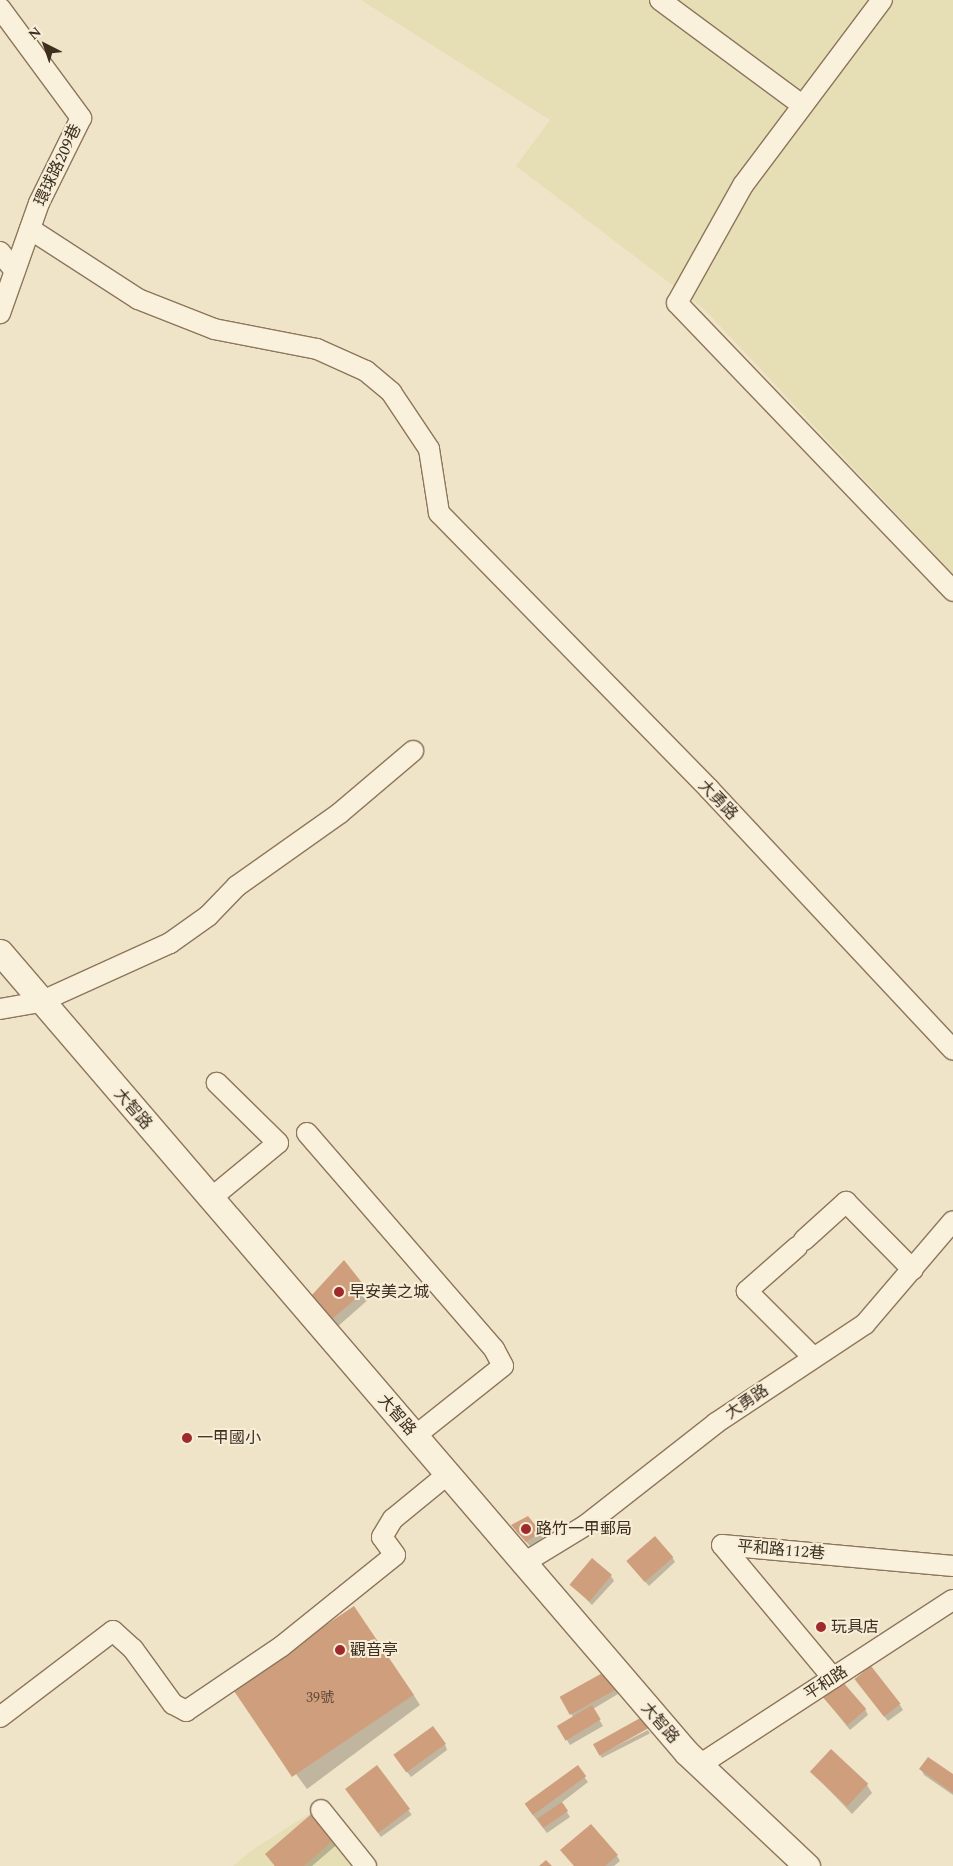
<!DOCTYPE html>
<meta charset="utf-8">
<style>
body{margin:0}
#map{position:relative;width:953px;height:1866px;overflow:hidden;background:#f0e4c8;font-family:Spectral,"Noto Sans TC",serif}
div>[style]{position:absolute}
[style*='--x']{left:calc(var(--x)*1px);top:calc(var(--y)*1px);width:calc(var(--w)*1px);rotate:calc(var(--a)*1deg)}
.farmland>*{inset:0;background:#e6deb5}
.shadow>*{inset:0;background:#0003;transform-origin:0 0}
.building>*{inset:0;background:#cf9f7d;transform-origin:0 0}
.roads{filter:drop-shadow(1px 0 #8d765c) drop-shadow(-1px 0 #8d765c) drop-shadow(0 1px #8d765c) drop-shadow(0 -1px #8d765c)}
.minor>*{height:20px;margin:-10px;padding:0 10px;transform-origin:10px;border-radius:10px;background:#faf1dc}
.tertiary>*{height:25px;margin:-12.5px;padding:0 12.5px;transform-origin:12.5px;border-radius:12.5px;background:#faf1dc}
.dots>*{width:14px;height:14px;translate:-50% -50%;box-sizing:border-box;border:2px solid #f7eed8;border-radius:50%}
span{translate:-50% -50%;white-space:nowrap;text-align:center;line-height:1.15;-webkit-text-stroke:4px #f7eed8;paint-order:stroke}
.number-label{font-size:14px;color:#624a37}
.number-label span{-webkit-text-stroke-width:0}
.street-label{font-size:16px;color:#3d2e20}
.poi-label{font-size:16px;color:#3d2e20}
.left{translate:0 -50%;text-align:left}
.north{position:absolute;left:20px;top:20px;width:50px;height:50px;-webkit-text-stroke:4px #f7eed8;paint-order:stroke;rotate:319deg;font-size:14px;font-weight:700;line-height:20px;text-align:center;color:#3d2e20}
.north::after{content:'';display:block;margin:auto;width:18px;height:22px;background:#3d2e20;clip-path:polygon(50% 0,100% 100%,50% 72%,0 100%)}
</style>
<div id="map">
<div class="farmland">
<div style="clip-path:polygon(361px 0,953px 0,953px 574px,704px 309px,516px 166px,550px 120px)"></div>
<div style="clip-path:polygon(325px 1804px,376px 1866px,233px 1866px,252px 1850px)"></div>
</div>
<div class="shadow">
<div style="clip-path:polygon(366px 1290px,370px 1298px,336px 1328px,318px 1304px)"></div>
<div style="clip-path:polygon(528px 1518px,543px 1538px,530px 1546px,516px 1531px)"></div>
<div style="clip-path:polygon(672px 1557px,675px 1562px,649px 1586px,631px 1566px)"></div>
<div style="clip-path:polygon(611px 1576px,614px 1581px,592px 1605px,571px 1584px)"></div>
<div style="clip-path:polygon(605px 1672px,618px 1694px,593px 1709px,603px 1726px,570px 1745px,558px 1726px,573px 1717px,562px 1697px)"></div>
<div style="clip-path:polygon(859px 1684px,900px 1705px,903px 1710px,888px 1721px)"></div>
<div style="clip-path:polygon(413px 1694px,420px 1705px,307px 1789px,239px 1696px)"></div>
<div style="clip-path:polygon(824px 1698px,865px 1709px,868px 1715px,850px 1730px)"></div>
<div style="left:648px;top:1730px;width:4px;height:54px;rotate:63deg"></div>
<div style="clip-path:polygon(445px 1744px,447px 1750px,411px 1777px,398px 1760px)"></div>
<div style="left:377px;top:1767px;width:59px;height:38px;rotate:54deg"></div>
<div style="clip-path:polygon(577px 1767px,588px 1782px,561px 1803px,570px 1817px,547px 1833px,529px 1810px)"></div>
<div style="clip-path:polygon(921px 1769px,953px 1776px,953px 1795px,924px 1775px)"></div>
<div style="clip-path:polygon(812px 1772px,867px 1785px,872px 1793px,852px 1814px)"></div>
<div style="clip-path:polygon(316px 1812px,340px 1842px,312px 1866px,275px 1866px,266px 1854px)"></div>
<div style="clip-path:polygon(617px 1856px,620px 1861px,614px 1866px,574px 1866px)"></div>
</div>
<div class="building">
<div style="clip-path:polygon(344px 1260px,367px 1289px,331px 1320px,311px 1296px)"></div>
<div style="clip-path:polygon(528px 1516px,541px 1532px,526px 1542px,511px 1525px)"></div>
<div style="left:655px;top:1536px;width:28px;height:38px;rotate:49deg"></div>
<div style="left:592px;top:1558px;width:26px;height:35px;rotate:40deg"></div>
<div style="left:354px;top:1606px;width:107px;height:147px;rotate:56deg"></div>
<div style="left:871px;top:1666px;width:48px;height:21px;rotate:52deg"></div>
<div style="left:606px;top:1671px;width:21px;height:53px;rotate:61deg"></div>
<div style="left:842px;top:1681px;width:37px;height:25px;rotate:49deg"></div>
<div style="left:592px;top:1705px;width:17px;height:41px;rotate:59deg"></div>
<div style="left:642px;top:1717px;width:13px;height:56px;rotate:61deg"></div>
<div style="left:433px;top:1726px;width:22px;height:49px;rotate:54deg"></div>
<div style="left:831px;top:1749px;width:51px;height:31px;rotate:43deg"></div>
<div style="clip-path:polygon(928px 1757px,953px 1774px,953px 1793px,919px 1769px)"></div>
<div style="left:377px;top:1765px;width:55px;height:40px;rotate:53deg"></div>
<div style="left:578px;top:1765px;width:14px;height:66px;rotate:54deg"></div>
<div style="left:562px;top:1802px;width:11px;height:30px;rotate:56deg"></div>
<div style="clip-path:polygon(316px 1810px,338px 1836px,304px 1866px,275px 1866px,265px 1854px)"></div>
<div style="clip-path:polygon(591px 1824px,618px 1855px,605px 1866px,574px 1866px,560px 1850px)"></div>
<div style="clip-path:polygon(546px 1860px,552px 1866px,539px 1866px)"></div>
</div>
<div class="roads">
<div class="minor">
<div style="--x:660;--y:0;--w:177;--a:36.5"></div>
<div style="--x:882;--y:0;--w:231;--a:126.9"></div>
<div style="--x:743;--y:185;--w:135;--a:119.2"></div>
<div style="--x:677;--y:303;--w:399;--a:46.2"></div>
<div style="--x:0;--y:8;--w:137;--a:53.6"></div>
<div style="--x:81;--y:118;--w:95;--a:116.3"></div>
<div style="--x:39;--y:203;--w:117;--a:109.5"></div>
<div style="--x:30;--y:229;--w:129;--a:32.9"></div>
<div style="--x:138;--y:299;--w:82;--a:21.5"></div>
<div style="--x:214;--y:329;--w:105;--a:11"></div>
<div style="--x:317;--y:349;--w:54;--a:24.2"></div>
<div style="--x:366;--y:371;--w:33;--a:40"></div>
<div style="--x:391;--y:392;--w:69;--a:56.3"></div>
<div style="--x:429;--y:449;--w:65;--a:81.1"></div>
<div style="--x:439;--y:513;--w:386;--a:45.6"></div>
<div style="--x:709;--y:789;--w:357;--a:46.9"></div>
<div style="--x:0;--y:252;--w:24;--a:52"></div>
<div style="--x:0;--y:1009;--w:41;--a:-9.9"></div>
<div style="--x:40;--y:1002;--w:143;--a:-24.4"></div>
<div style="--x:170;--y:943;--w:47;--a:-35.4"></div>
<div style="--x:208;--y:916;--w:42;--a:-46"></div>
<div style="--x:237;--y:886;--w:126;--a:-35.3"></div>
<div style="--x:340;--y:813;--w:96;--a:-40.3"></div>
<div style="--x:307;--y:1133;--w:286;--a:49.1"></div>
<div style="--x:494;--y:1349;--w:19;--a:62"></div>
<div style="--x:503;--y:1366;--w:112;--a:141.5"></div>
<div style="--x:210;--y:1199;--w:88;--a:-39.5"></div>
<div style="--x:278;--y:1143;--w:86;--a:-135.5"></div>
<div style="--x:804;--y:1240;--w:57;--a:-42.1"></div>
<div style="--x:846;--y:1202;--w:95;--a:45.4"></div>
<div style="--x:797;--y:1247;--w:67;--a:138.7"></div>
<div style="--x:747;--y:1291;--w:93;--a:45"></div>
<div style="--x:522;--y:1564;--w:75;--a:-31.4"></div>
<div style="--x:586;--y:1525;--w:165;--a:-38.1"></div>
<div style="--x:716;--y:1423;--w:179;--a:-33.6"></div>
<div style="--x:865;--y:1324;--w:135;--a:-49.5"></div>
<div style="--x:833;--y:1678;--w:173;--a:-129.8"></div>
<div style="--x:722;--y:1545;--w:232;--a:5.2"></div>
<div style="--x:0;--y:1717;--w:142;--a:-37.3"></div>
<div style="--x:113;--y:1631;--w:27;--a:42"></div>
<div style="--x:133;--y:1649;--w:68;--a:54"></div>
<div style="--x:173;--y:1704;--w:15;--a:28"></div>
<div style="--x:186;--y:1711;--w:116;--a:-34.1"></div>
<div style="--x:282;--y:1646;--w:145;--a:-38.8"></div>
<div style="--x:395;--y:1555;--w:22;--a:-126"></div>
<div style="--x:382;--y:1537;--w:21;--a:-59"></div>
<div style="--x:393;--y:1519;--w:71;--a:-39.3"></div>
<div style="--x:698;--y:1766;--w:304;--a:-33.1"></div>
<div style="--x:321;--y:1810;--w:72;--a:51.2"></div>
</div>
<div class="tertiary">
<div style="--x:0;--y:952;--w:1055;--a:49.38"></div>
<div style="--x:687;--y:1753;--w:165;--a:43.3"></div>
</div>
</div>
<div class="dots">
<div style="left:339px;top:1292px;background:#9e2a2b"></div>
<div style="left:187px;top:1438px;background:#9e2a2b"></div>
<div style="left:526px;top:1529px;background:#9e2a2b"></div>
<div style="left:821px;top:1627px;background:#9e2a2b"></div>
<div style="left:340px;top:1650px;background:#9e2a2b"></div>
</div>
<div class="number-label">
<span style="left:320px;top:1698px">39號</span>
</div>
<div class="street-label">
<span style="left:58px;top:165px;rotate:-65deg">環球路209巷</span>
<span style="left:718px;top:800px;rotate:46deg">大勇路</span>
<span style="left:133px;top:1109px;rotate:49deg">大智路</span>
<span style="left:747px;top:1402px;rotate:-34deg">大勇路</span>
<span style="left:397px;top:1415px;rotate:49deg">大智路</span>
<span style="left:781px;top:1550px;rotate:5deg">平和路112巷</span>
<span style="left:826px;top:1683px;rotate:-33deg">平和路</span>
<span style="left:660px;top:1723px;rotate:49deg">大智路</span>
</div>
<div class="poi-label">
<span class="left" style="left:349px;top:1292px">早安美之城</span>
<span class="left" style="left:197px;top:1438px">一甲國小</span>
<span class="left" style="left:536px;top:1529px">路竹一甲郵局</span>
<span class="left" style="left:831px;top:1627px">玩具店</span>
<span class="left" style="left:350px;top:1650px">觀音亭</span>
</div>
<div class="north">N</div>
</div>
